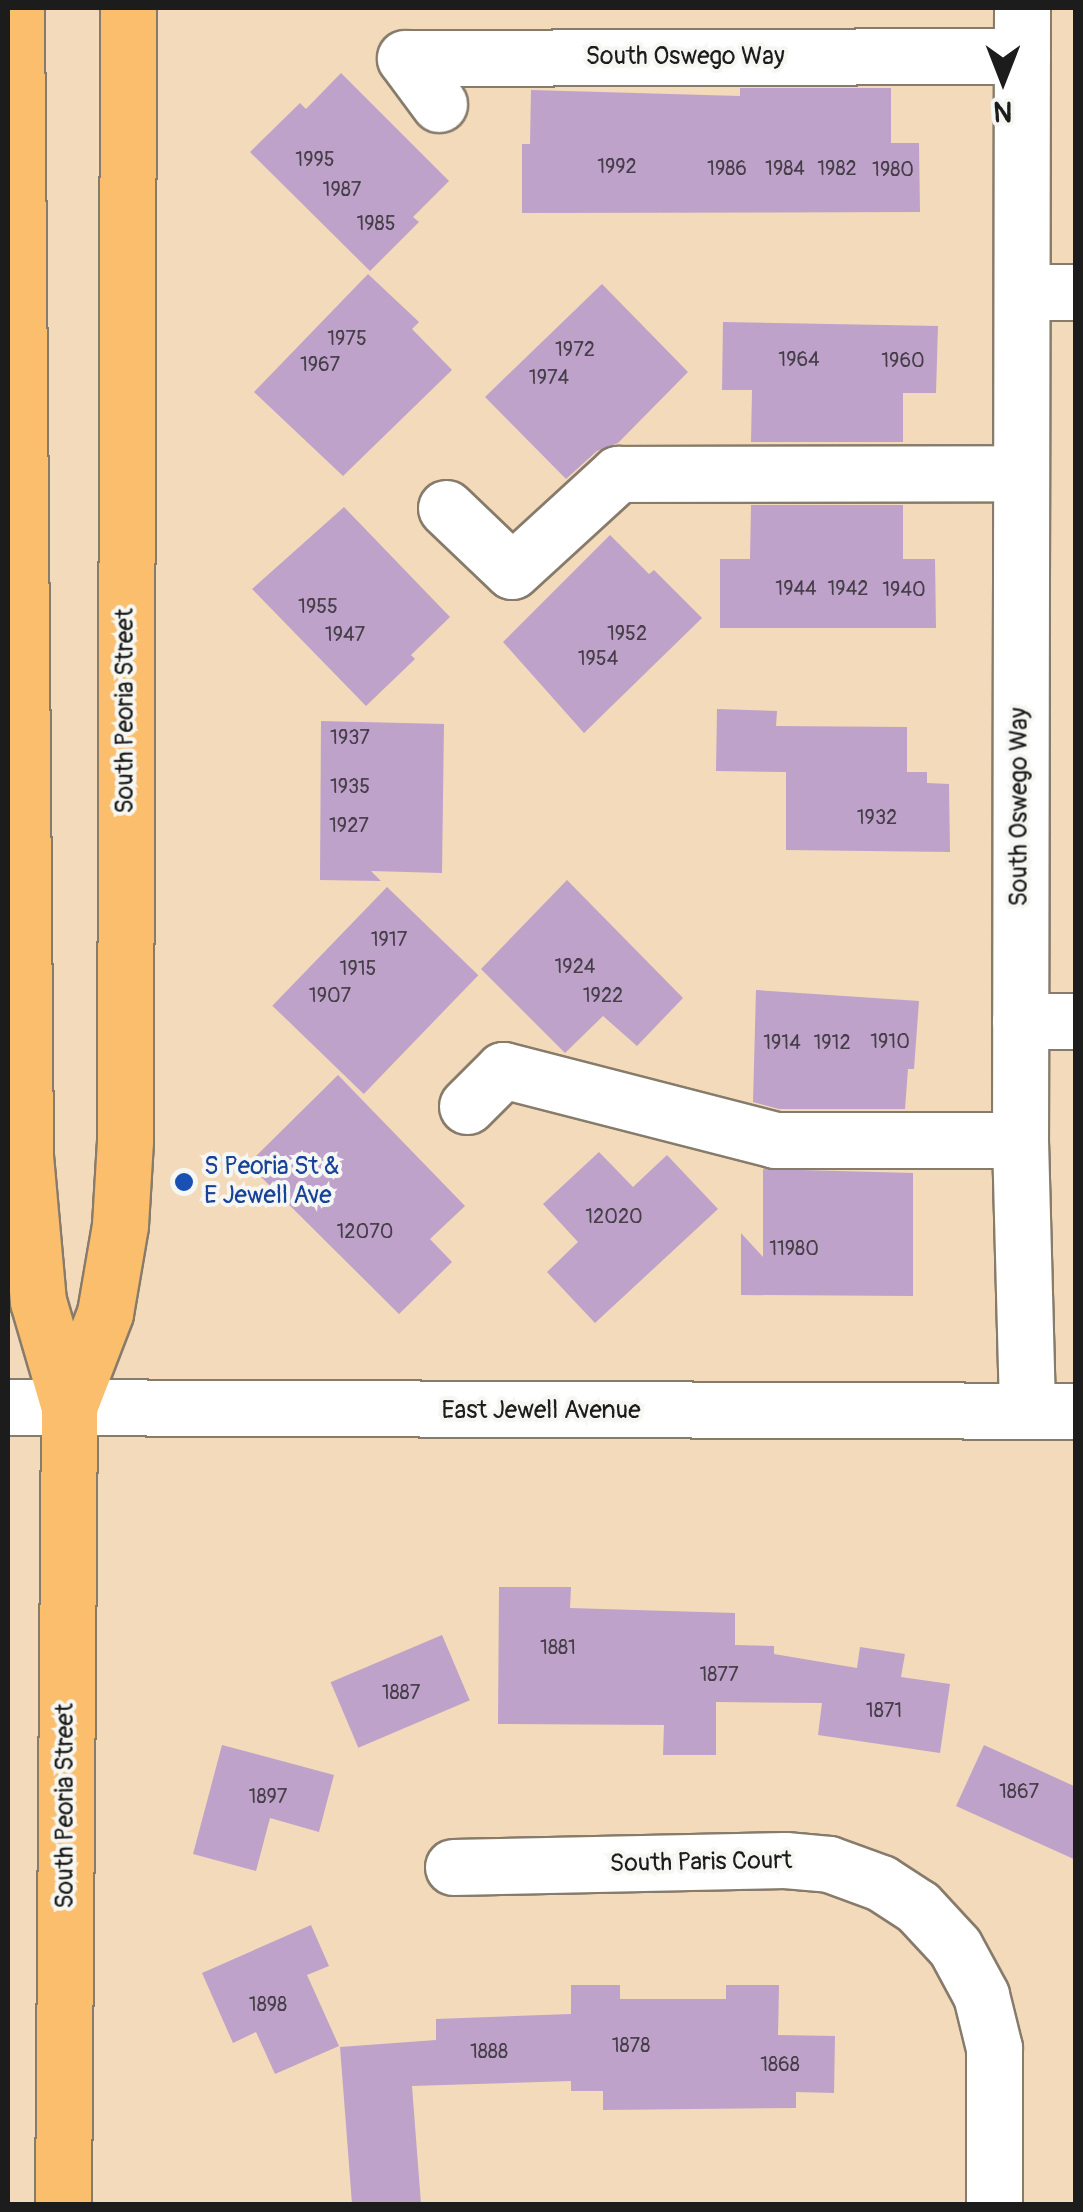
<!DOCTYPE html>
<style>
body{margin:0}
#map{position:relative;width:1083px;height:2212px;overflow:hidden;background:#f2daba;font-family:Pangolin,sans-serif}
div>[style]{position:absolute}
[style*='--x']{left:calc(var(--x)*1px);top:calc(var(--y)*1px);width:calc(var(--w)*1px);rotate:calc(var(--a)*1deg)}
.building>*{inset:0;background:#bfa2ca;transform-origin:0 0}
.roads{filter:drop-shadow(2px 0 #877b6b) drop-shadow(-2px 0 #877b6b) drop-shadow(0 2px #877b6b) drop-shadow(0 -2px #877b6b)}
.minor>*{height:55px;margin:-27.5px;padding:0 27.5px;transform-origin:27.5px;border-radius:27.5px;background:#fff}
.major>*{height:55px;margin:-27.5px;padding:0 27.5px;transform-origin:27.5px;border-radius:27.5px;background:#fabe6d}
.dots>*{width:28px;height:28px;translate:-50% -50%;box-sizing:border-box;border:5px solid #f6f6f2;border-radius:50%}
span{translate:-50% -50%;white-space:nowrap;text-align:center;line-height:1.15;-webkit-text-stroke:8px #f6f6f2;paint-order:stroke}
.number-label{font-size:20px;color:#453e48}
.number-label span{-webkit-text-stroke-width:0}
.street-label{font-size:25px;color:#1c1c1c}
.transit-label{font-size:25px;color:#164399}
.left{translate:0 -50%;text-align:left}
.frame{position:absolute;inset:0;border:10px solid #1c1c1c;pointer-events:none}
.north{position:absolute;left:953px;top:30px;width:100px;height:100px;-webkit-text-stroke:8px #f6f6f2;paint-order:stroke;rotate:180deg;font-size:28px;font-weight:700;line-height:40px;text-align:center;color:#1c1c1c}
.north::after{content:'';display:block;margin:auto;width:35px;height:45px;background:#1c1c1c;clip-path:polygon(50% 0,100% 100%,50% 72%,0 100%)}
</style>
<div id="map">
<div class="building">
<div style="clip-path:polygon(341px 73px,449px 181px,413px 217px,419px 222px,370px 271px,250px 152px,300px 103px,306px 109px)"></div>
<div style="clip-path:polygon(740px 88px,891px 88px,891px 143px,919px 143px,920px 212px,522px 213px,522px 144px,530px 144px,531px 90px,740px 96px)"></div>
<div style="clip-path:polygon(368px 274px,419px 322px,412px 329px,452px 370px,343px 476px,254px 392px)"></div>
<div style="clip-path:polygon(602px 284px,688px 372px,618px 443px,597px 451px,566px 479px,485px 397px)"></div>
<div style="clip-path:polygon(723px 322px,938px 326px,936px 393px,903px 393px,903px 442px,751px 442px,752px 390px,722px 390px)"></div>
<div style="clip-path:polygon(751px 505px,903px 505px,903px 559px,935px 559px,936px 628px,720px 628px,720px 559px,750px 559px)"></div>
<div style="clip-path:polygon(344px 507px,450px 617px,411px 655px,415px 659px,366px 706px,252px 589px)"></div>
<div style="clip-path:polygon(610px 535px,649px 574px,654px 570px,702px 618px,584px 733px,503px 642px)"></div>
<div style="clip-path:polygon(717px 709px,777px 711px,776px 726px,907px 727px,907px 772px,927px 772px,927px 783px,949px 784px,950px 852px,786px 850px,786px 772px,716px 771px)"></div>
<div style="clip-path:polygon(321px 721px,444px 724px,442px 873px,371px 871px,381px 881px,320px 880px)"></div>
<div style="clip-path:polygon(567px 880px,683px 998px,637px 1046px,603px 1016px,565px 1053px,481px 969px)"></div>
<div style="left:387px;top:887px;width:127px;height:165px;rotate:44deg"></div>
<div style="clip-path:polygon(756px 990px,919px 1001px,914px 1069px,908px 1069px,905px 1109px,779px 1109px,753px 1102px)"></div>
<div style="clip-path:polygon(338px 1075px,465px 1206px,430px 1239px,452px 1262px,399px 1314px,248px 1164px)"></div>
<div style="clip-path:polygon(599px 1152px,633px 1187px,667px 1155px,718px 1209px,595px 1323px,547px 1272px,578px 1242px,543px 1204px)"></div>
<div style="clip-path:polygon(763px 1169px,913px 1173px,913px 1296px,741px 1295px,741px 1233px,763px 1257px)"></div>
<div style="clip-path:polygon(499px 1587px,571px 1587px,570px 1608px,735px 1613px,735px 1645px,774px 1646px,774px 1654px,857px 1668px,860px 1647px,905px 1654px,901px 1677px,950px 1684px,940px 1753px,818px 1735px,822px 1703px,716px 1702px,716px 1755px,663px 1755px,664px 1725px,498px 1724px)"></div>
<div style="left:442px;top:1635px;width:71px;height:121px;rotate:67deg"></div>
<div style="clip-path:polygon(222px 1745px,334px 1775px,319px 1832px,270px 1818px,256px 1871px,193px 1854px)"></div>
<div style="clip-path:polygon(984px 1745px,1076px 1787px,1076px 1860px,956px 1806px)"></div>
<div style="clip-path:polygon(311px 1925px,329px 1966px,307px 1975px,339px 2046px,275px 2074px,256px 2032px,233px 2043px,202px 1973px)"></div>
<div style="clip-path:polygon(571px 1985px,620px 1985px,620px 1999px,726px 1999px,726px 1985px,779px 1985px,778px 2035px,835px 2036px,834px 2093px,796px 2092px,796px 2108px,603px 2110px,603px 2091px,571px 2091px,571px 2081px,412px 2086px,421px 2204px,352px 2204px,340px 2047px,436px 2040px,436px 2019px,571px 2014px)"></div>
</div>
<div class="roads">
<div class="minor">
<div style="--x:1022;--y:8;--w:1132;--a:90.1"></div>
<div style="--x:1020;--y:1140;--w:270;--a:88.5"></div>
<div style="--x:439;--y:104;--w:57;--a:-126.5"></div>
<div style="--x:405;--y:58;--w:617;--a:-0.19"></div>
<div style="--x:1022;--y:292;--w:54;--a:0"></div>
<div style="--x:446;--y:508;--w:91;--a:43.7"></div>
<div style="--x:512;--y:571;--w:144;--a:-42.5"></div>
<div style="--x:618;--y:474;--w:403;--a:-0.1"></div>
<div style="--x:1020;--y:1021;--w:56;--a:0"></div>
<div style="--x:467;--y:1106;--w:51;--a:-45"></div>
<div style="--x:503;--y:1070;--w:281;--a:14.4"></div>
<div style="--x:775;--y:1140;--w:245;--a:0"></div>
<div style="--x:8;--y:1407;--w:1068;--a:0.21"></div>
<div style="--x:453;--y:1867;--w:332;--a:-1.2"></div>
<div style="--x:785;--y:1860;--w:44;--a:5.2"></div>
<div style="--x:829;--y:1864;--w:55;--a:20.1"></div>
<div style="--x:881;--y:1883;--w:44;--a:33"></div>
<div style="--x:918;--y:1907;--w:54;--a:47.2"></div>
<div style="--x:955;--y:1947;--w:55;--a:61.6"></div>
<div style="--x:981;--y:1995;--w:55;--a:76.2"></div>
<div style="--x:994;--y:2048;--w:156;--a:90"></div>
</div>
<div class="major">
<div style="--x:16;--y:8;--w:1148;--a:89.55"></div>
<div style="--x:25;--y:1156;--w:146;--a:84.9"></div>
<div style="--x:38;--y:1301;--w:110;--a:73.7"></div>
<div style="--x:69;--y:1407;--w:797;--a:90.43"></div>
<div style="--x:69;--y:1407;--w:101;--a:-69"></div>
<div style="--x:105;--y:1313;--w:89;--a:-80.3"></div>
<div style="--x:120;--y:1225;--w:85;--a:-86.6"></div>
<div style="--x:125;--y:1140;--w:1132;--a:-89.85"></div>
</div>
</div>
<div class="dots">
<div style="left:184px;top:1182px;background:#1a4fb4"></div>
</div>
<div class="number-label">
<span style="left:315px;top:159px">1995</span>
<span style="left:617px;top:166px">1992</span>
<span style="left:727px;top:168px">1986</span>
<span style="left:785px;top:168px">1984</span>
<span style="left:837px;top:168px">1982</span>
<span style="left:893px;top:169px">1980</span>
<span style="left:342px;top:189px">1987</span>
<span style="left:376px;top:223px">1985</span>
<span style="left:347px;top:338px">1975</span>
<span style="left:575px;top:349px">1972</span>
<span style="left:799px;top:359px">1964</span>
<span style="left:903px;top:360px">1960</span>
<span style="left:320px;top:364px">1967</span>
<span style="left:549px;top:377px">1974</span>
<span style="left:796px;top:588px">1944</span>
<span style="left:848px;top:588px">1942</span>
<span style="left:904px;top:589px">1940</span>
<span style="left:318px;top:606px">1955</span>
<span style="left:627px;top:633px">1952</span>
<span style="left:345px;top:634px">1947</span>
<span style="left:598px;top:658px">1954</span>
<span style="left:350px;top:737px">1937</span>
<span style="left:350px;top:786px">1935</span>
<span style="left:877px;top:817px">1932</span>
<span style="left:349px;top:825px">1927</span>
<span style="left:389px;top:939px">1917</span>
<span style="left:575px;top:966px">1924</span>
<span style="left:358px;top:968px">1915</span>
<span style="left:330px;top:995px">1907</span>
<span style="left:603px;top:995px">1922</span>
<span style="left:890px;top:1041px">1910</span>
<span style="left:782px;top:1042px">1914</span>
<span style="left:832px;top:1042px">1912</span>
<span style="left:614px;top:1216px">12020</span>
<span style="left:365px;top:1231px">12070</span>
<span style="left:794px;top:1248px">11980</span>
<span style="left:558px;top:1647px">1881</span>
<span style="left:719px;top:1674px">1877</span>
<span style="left:401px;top:1692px">1887</span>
<span style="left:884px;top:1710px">1871</span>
<span style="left:1019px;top:1791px">1867</span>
<span style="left:268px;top:1796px">1897</span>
<span style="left:268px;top:2004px">1898</span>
<span style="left:631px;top:2045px">1878</span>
<span style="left:489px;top:2051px">1888</span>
<span style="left:780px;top:2064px">1868</span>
</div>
<div class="street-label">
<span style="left:685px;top:57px">South Oswego Way</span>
<span style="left:126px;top:711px;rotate:-90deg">South Peoria Street</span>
<span style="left:1020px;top:807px;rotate:-90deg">South Oswego Way</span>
<span style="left:541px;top:1411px">East Jewell Avenue</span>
<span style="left:66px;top:1806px;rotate:-90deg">South Peoria Street</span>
<span style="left:701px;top:1863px;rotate:-1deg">South Paris Court</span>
</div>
<div class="transit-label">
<span class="left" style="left:204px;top:1182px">S Peoria St &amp;<br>E Jewell Ave</span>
</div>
<div class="frame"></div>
<div class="north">N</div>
</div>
